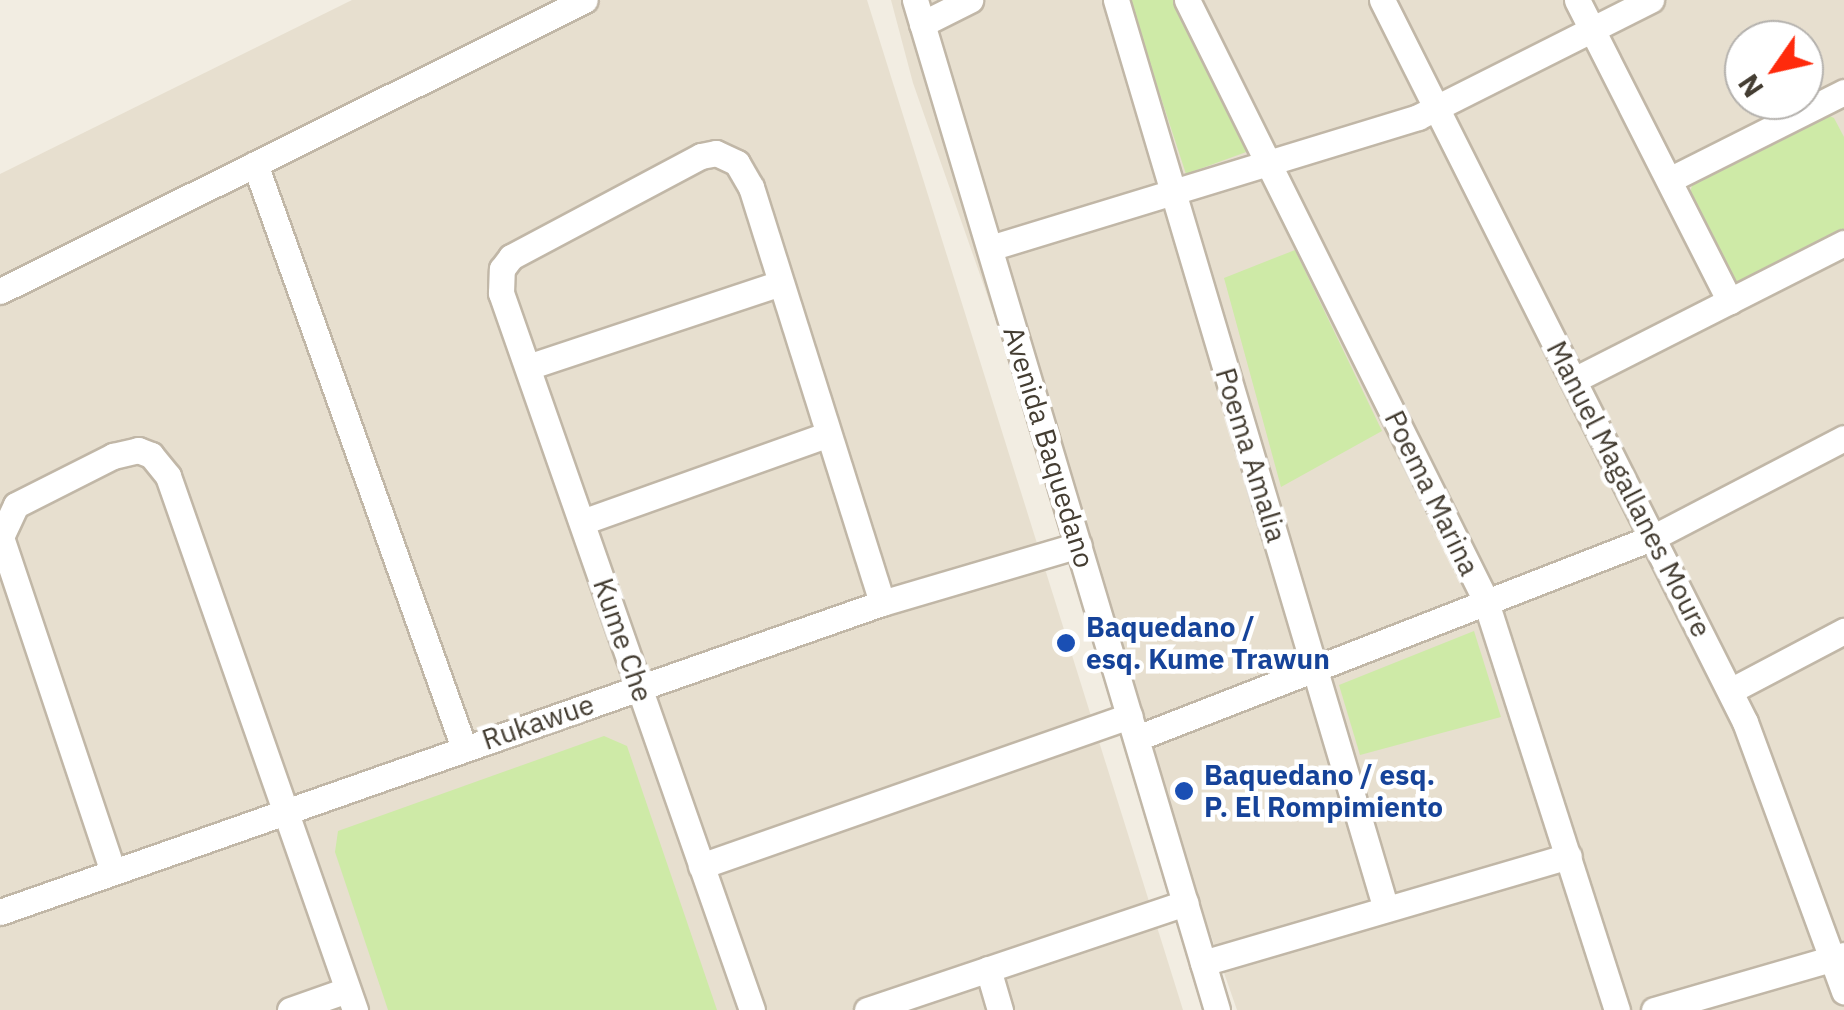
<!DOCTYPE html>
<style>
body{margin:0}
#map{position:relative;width:1844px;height:1010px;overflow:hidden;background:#f2ede2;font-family:"IBM Plex Sans",sans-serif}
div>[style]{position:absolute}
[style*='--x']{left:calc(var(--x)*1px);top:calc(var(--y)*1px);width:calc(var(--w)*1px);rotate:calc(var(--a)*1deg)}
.residential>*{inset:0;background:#e7dfcf}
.green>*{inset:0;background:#ceeaa7}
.roads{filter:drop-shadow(2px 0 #c1b7a7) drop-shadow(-2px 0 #c1b7a7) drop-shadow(0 2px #c1b7a7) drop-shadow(0 -2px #c1b7a7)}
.street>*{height:25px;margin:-12.5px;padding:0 12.5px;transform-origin:12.5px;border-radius:12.5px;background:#fff}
.dots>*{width:28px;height:28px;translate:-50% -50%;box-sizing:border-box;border:5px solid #fff;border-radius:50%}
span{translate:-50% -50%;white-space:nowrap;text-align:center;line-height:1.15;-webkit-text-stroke:9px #fff;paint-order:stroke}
.street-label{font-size:28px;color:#443d32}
.transit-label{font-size:28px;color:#164399;font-weight:700}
.left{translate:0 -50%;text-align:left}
.north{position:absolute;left:1724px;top:20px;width:100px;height:100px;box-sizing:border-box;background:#fff;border:2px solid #b4b1ad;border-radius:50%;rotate:236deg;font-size:28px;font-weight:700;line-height:40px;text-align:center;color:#443d32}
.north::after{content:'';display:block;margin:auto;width:35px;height:45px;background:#ff2a0c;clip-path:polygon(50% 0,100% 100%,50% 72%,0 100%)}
</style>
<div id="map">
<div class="residential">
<div style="clip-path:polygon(352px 0,867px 0,1183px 1010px,0 1010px,0 174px)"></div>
<div style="clip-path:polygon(evenodd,891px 0,1844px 0,1844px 1010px,1237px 1010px,913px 83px,891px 0,1744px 40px,1804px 40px,1804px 100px,1744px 100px,1744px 40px)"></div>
</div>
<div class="green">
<div style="clip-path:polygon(1129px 0,1177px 0,1249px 151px,1186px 174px)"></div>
<div style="clip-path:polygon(1820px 112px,1834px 118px,1844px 137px,1844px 236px,1751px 283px,1736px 281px,1690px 193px,1694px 178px)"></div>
<div style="clip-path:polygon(1295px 250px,1382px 431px,1281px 487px,1224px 278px)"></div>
<div style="clip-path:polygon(1474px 631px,1501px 717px,1360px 755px,1339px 685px)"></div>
<div style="clip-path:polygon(604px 736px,627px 746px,717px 1010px,388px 1010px,335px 852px,338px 831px)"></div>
</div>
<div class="roads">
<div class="street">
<div style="--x:915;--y:0;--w:1054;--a:73.35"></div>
<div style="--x:1116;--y:0;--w:948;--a:73.46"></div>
<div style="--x:1187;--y:0;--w:669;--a:63.55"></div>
<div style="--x:1485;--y:599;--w:432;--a:72.2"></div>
<div style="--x:1382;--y:0;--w:808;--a:63.31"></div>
<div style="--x:1745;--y:722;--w:287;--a:69.8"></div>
<div style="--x:1577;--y:0;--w:338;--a:63.1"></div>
<div style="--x:922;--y:24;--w:54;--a:-26.6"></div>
<div style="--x:255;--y:164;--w:620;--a:70.31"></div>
<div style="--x:1669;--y:180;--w:196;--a:-26.7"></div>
<div style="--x:990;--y:248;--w:448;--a:-17"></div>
<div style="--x:1418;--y:117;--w:261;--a:-26.7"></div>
<div style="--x:0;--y:291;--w:653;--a:-26.45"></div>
<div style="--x:528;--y:367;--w:266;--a:-18.4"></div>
<div style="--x:1574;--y:380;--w:303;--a:-26.9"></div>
<div style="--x:582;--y:522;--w:260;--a:-19.6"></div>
<div style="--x:1730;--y:691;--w:129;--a:-27.8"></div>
<div style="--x:1137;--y:738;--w:555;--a:-21.25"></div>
<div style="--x:1654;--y:537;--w:214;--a:-27.5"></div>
<div style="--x:701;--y:866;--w:454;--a:-19.3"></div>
<div style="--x:113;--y:872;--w:353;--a:-108.5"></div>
<div style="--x:1;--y:537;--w:35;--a:-65"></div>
<div style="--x:16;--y:505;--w:109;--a:-26.8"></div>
<div style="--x:113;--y:456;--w:26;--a:-13"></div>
<div style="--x:138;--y:450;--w:14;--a:21"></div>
<div style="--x:151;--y:455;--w:27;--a:51"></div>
<div style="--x:168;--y:476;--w:566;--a:70.7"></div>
<div style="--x:0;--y:912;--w:935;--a:-19.31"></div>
<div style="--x:882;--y:603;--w:205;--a:-16.4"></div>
<div style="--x:1203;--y:963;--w:381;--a:-16.3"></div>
<div style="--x:988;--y:969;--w:43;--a:73.7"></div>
<div style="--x:290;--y:1010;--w:60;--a:-19.3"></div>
<div style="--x:752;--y:1010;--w:760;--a:-109.29"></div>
<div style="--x:501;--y:293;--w:24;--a:-88"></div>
<div style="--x:502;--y:269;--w:15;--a:-53"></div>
<div style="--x:511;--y:257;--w:215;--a:-28"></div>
<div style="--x:701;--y:156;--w:15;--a:-11"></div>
<div style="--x:716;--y:153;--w:23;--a:25"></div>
<div style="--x:737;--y:163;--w:28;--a:60"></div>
<div style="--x:751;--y:187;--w:436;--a:72.5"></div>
<div style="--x:867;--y:1010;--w:336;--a:-18.6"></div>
<div style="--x:1654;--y:1010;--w:198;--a:-16.1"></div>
</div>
</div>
<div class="dots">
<div style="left:1066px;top:643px;background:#1a4fb4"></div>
<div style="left:1184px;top:791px;background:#1a4fb4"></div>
</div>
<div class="street-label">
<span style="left:1049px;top:447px;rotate:73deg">Avenida Baquedano</span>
<span style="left:1251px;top:455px;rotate:73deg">Poema Amalia</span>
<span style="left:1629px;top:489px;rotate:63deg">Manuel Magallanes Moure</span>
<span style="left:1432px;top:493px;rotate:64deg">Poema Marina</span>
<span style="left:623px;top:640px;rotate:71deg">Kume Che</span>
<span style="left:538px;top:722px;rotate:-19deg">Rukawue</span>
</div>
<div class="transit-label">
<span class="left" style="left:1086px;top:643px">Baquedano /<br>esq. Kume Trawun</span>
<span class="left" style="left:1204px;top:791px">Baquedano / esq.<br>P. El Rompimiento</span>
</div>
<div class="north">N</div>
</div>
